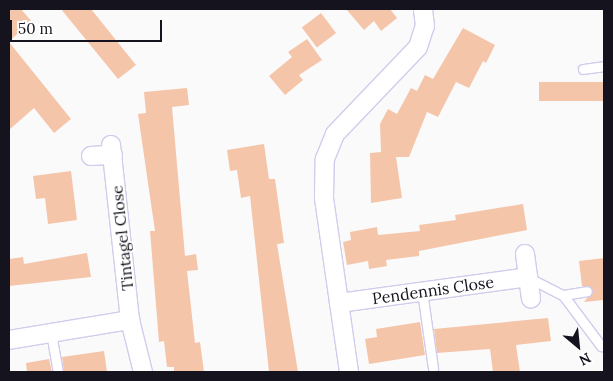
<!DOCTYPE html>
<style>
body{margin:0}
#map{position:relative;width:613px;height:381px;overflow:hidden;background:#fafafa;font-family:Lora,serif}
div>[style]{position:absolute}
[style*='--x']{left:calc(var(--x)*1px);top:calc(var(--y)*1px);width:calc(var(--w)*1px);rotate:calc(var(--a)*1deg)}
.building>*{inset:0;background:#f5c5aa;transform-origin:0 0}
.roads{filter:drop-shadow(1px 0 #d1ccec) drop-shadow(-1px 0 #d1ccec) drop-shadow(0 1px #d1ccec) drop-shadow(0 -1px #d1ccec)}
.service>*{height:9px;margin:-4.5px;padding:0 4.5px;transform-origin:4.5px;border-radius:4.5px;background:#fff}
.minor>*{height:18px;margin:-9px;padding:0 9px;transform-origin:9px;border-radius:9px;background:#fff}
span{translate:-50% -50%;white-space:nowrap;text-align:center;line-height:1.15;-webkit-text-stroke:4px #fff;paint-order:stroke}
.street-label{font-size:16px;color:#15131e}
.frame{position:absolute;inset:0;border:10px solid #15131e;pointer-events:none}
.north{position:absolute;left:553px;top:321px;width:50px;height:50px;-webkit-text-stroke:4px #fff;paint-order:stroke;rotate:152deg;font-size:14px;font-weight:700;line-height:20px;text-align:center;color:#15131e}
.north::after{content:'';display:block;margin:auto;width:18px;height:22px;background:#15131e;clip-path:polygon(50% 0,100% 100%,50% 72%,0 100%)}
.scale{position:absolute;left:10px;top:20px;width:152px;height:22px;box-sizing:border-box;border:2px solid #15131e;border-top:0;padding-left:6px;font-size:15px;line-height:18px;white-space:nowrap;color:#15131e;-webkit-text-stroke:4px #fff;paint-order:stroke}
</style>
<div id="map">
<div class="building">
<div style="clip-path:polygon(9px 9px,21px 9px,32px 22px,9px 41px)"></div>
<div style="clip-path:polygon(61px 9px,91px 9px,136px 65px,118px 79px)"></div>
<div style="clip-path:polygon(346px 9px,390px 9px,397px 18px,381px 31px,374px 21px,364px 30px)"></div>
<div style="left:321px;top:13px;width:25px;height:24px;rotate:53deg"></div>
<div style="clip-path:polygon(463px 28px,495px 45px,486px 63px,483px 61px,469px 88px,456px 82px,438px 117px,427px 112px,409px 157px,396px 157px,402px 198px,371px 203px,370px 153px,381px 152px,380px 124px,388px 109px,397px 114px,411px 88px,417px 91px,425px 75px,433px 79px)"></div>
<div style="clip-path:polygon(307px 39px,322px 60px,299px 75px,303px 80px,285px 95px,269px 76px,292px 57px,288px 52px)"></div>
<div style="clip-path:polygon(9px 42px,71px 119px,54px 133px,34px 108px,9px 130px)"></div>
<div style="left:604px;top:82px;width:19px;height:65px;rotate:90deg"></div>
<div style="clip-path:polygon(187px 88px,189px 105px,172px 107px,185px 256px,196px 254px,198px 270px,187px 271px,195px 343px,200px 342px,204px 372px,174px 372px,174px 367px,167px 367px,164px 341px,159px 342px,150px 231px,155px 231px,138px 114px,146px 113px,144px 92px)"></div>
<div style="clip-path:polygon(264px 144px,269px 179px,275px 179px,284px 243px,277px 244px,298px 372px,269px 372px,250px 196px,241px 198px,237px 170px,230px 171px,227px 150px)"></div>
<div style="clip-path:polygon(71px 171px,77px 220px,48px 224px,45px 198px,36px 199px,33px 176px)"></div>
<div style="clip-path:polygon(523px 204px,527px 230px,419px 251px,419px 256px,386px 260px,387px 266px,369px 269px,368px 261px,347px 265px,343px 242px,351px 240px,350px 232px,377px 227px,378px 235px,420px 231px,419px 225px,456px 220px,455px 215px)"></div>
<div style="clip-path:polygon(87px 253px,91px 277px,9px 286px,9px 259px,23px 257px,24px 264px)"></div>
<div style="clip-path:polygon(604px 258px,604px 300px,584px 302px,593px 290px,582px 286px,579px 261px)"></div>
<div style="clip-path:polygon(548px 318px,551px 341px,516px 345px,520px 372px,493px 372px,490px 349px,437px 353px,434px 329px)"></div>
<div style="clip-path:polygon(420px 322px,425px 355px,369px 364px,365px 339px,377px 337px,376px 329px)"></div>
<div style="clip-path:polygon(104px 351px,107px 372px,64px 372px,62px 357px)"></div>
<div style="clip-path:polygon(49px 359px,52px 372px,27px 372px,26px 363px)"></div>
</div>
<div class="roads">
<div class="service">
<div style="--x:583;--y:69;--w:21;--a:-8"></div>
<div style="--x:529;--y:278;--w:38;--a:27"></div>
<div style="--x:563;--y:295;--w:24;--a:-9"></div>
<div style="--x:422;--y:291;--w:78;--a:81.9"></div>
<div style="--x:563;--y:295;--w:64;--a:53.3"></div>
<div style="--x:51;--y:333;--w:40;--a:80"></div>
</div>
<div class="minor">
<div style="--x:111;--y:145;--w:176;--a:83.8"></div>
<div style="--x:130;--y:320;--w:54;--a:76"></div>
<div style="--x:91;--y:156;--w:22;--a:-3"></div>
<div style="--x:525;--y:254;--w:45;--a:82.4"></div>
<div style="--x:339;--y:303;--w:191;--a:-7.8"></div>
<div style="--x:9;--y:340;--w:123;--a:-9.4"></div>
<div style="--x:349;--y:372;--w:176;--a:-98.2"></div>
<div style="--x:324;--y:198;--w:39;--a:-89"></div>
<div style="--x:325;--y:159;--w:27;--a:-68"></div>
<div style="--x:335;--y:134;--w:120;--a:-46.3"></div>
<div style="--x:418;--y:47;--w:22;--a:-72"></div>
<div style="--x:425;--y:26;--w:17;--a:-97"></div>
</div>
</div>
<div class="street-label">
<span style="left:122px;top:238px;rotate:-96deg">Tintagel Close</span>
<span style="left:433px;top:290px;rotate:-8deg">Pendennis Close</span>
</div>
<div class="frame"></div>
<div class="north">N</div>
<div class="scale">50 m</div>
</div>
